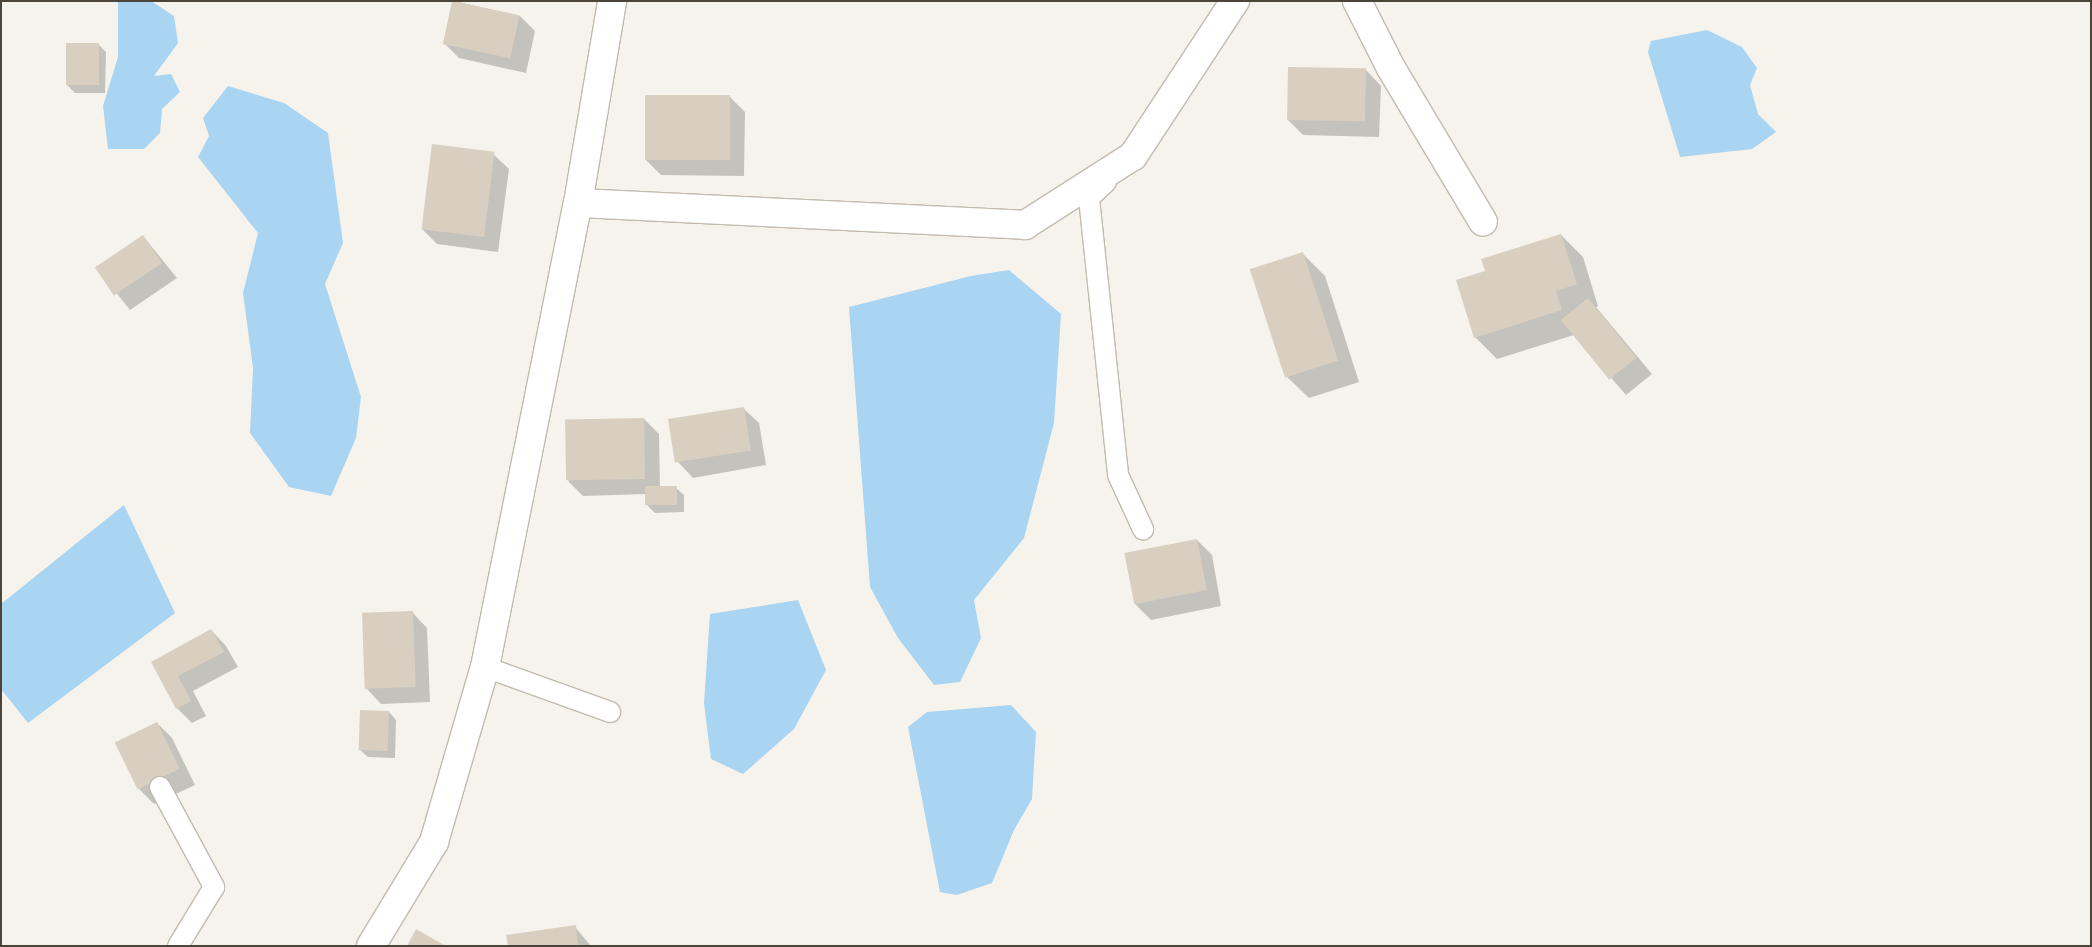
<!DOCTYPE html>
<style>
body{margin:0}
#map{position:relative;width:2092px;height:947px;overflow:hidden;background:#f6f3ec;font-family:"Exo 2",sans-serif}
div>[style]{position:absolute}
[style*='--x']{left:calc(var(--x)*1px);top:calc(var(--y)*1px);width:calc(var(--w)*1px);rotate:calc(var(--a)*1deg)}
.water>*{inset:0;background:#a9d4f2}
.shadow>*{inset:0;background:#0003}
.building>*{inset:0;background:#d8cfc1;transform-origin:0 0}
.roads{filter:drop-shadow(1px 0 #c2bbae) drop-shadow(-1px 0 #c2bbae) drop-shadow(0 1px #c2bbae) drop-shadow(0 -1px #c2bbae)}
.lane>*{height:20px;margin:-10px;padding:0 10px;transform-origin:10px;border-radius:10px;background:#fff}
.street>*{height:28px;margin:-14px;padding:0 14px;transform-origin:14px;border-radius:14px;background:#fff}
span{translate:-50% -50%;white-space:nowrap;text-align:center;line-height:1.15;-webkit-text-stroke:4px #fff;paint-order:stroke}
.frame{position:absolute;inset:0;border:2px solid #4b4439;pointer-events:none}
</style>
<div id="map">
<div class="water">
<div style="clip-path:polygon(118px 1px,151px 1px,174px 16px,178px 43px,154px 76px,171px 74px,180px 92px,162px 109px,160px 133px,144px 149px,108px 149px,103px 106px,118px 57px)"></div>
<div style="clip-path:polygon(1707px 30px,1742px 47px,1757px 68px,1750px 85px,1758px 114px,1776px 132px,1752px 149px,1680px 157px,1648px 52px,1651px 41px)"></div>
<div style="clip-path:polygon(228px 86px,284px 103px,328px 133px,343px 243px,325px 284px,361px 397px,356px 438px,331px 496px,289px 487px,250px 433px,253px 368px,243px 293px,258px 233px,198px 157px,209px 136px,203px 118px)"></div>
<div style="clip-path:polygon(1009px 270px,1061px 314px,1054px 423px,1024px 538px,974px 600px,981px 638px,960px 682px,934px 685px,898px 638px,870px 587px,849px 307px,971px 276px)"></div>
<div style="clip-path:polygon(124px 505px,175px 613px,28px 723px,1px 689px,1px 604px)"></div>
<div style="clip-path:polygon(798px 600px,826px 670px,794px 729px,743px 774px,711px 759px,704px 703px,710px 614px)"></div>
<div style="clip-path:polygon(1011px 705px,1036px 732px,1032px 799px,1014px 830px,992px 883px,957px 895px,940px 892px,908px 727px,927px 712px)"></div>
</div>
<div class="shadow">
<div style="clip-path:polygon(454px 1px,520px 16px,535px 31px,526px 73px,459px 58px,444px 43px)"></div>
<div style="clip-path:polygon(98px 44px,106px 52px,105px 93px,75px 93px,67px 85px)"></div>
<div style="clip-path:polygon(1366px 70px,1381px 86px,1379px 137px,1303px 135px,1288px 120px)"></div>
<div style="clip-path:polygon(729px 96px,745px 112px,744px 176px,661px 175px,646px 160px)"></div>
<div style="clip-path:polygon(493px 154px,509px 169px,498px 252px,437px 244px,422px 229px)"></div>
<div style="clip-path:polygon(1561px 235px,1583px 257px,1598px 306px,1596px 307px,1652px 374px,1626px 395px,1574px 335px,1497px 359px,1475px 337px,1487px 272px)"></div>
<div style="clip-path:polygon(143px 236px,177px 278px,130px 310px,96px 267px)"></div>
<div style="clip-path:polygon(1303px 254px,1325px 276px,1359px 382px,1309px 398px,1286px 376px)"></div>
<div style="clip-path:polygon(743px 408px,759px 423px,766px 465px,693px 478px,678px 462px)"></div>
<div style="clip-path:polygon(644px 419px,659px 434px,660px 488px,676px 488px,684px 495px,684px 512px,655px 513px,647px 505px,647px 494px,583px 496px,568px 481px)"></div>
<div style="clip-path:polygon(1197px 540px,1212px 555px,1221px 606px,1151px 620px,1135px 604px)"></div>
<div style="clip-path:polygon(412px 612px,427px 628px,430px 702px,381px 704px,366px 688px)"></div>
<div style="clip-path:polygon(211px 630px,226px 646px,238px 667px,193px 691px,206px 716px,192px 723px,177px 708px,152px 662px)"></div>
<div style="clip-path:polygon(389px 712px,396px 720px,395px 758px,368px 757px,360px 750px)"></div>
<div style="clip-path:polygon(157px 723px,172px 738px,195px 785px,154px 804px,139px 789px)"></div>
<div style="clip-path:polygon(575px 927px,591px 946px,509px 946px)"></div>
</div>
<div class="building">
<div style="left:452px;top:1px;width:69px;height:44px;rotate:12deg"></div>
<div style="left:66px;top:43px;width:33px;height:42px"></div>
<div style="left:1288px;top:67px;width:78px;height:53px;rotate:1deg"></div>
<div style="left:645px;top:95px;width:85px;height:65px"></div>
<div style="left:432px;top:144px;width:63px;height:86px;rotate:7deg"></div>
<div style="clip-path:polygon(1561px 234px,1577px 284px,1556px 291px,1562px 310px,1474px 338px,1456px 280px,1485px 271px,1481px 259px)"></div>
<div style="left:143px;top:235px;width:34px;height:58px;rotate:56deg"></div>
<div style="left:1303px;top:252px;width:114px;height:56px;rotate:72deg"></div>
<div style="left:1588px;top:298px;width:77px;height:35px;rotate:51deg"></div>
<div style="left:744px;top:407px;width:44px;height:77px;rotate:81deg"></div>
<div style="left:644px;top:418px;width:61px;height:79px;rotate:89deg"></div>
<div style="left:677px;top:486px;width:19px;height:32px;rotate:90deg"></div>
<div style="left:1197px;top:539px;width:52px;height:74px;rotate:79deg"></div>
<div style="left:413px;top:611px;width:76px;height:51px;rotate:88deg"></div>
<div style="clip-path:polygon(211px 629px,224px 652px,178px 676px,191px 701px,176px 709px,151px 662px)"></div>
<div style="left:360px;top:710px;width:29px;height:40px;rotate:2deg"></div>
<div style="left:157px;top:722px;width:52px;height:47px;rotate:64deg"></div>
<div style="clip-path:polygon(576px 925px,578px 946px,508px 946px,506px 935px)"></div>
<div style="clip-path:polygon(416px 929px,446px 946px,407px 946px)"></div>
</div>
<div class="roads">
<div class="lane">
<div style="--x:1106;--y:182;--w:23;--a:137"></div>
<div style="--x:1089;--y:198;--w:279;--a:84"></div>
<div style="--x:1118;--y:475;--w:60;--a:65.2"></div>
<div style="--x:485;--y:667;--w:133;--a:19.8"></div>
<div style="--x:160;--y:787;--w:114;--a:61.6"></div>
<div style="--x:214;--y:887;--w:69;--a:121.4"></div>
</div>
<div class="street">
<div style="--x:1357;--y:1;--w:75;--a:63.1"></div>
<div style="--x:1391;--y:68;--w:179;--a:59.1"></div>
<div style="--x:578;--y:203;--w:448;--a:2.8"></div>
<div style="--x:1025;--y:225;--w:128;--a:-32.6"></div>
<div style="--x:1133;--y:156;--w:186;--a:-56.7"></div>
<div style="--x:371;--y:946;--w:122;--a:-58.8"></div>
<div style="--x:434;--y:842;--w:182;--a:-73.8"></div>
<div style="--x:485;--y:667;--w:473;--a:-78.7"></div>
<div style="--x:578;--y:203;--w:205;--a:-80.4"></div>
</div>
</div>
<div class="frame"></div>
</div>
